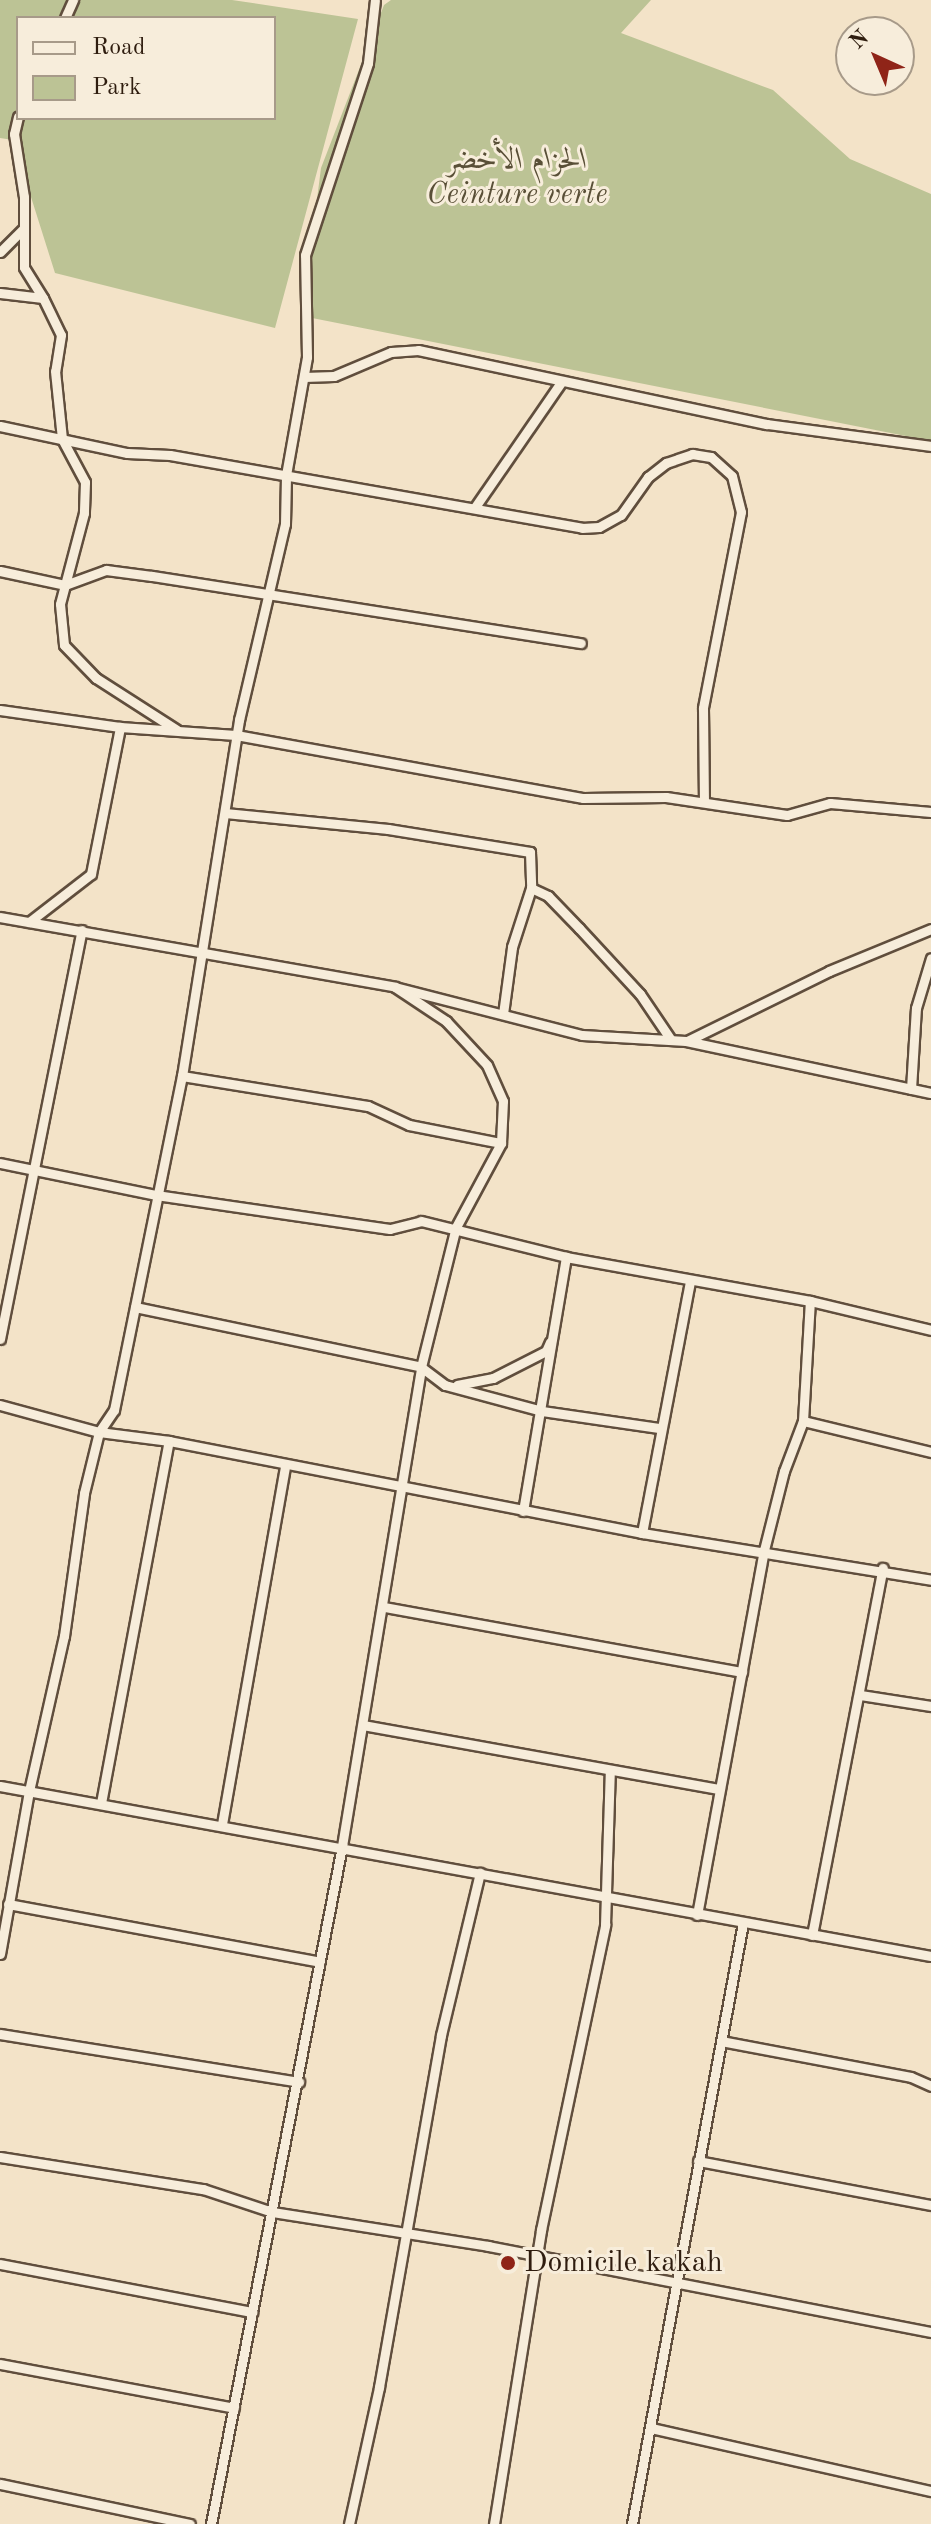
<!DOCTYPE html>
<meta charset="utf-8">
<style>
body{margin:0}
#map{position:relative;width:931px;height:2524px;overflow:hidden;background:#f3e3c8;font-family:"Old Standard TT",Amiri,serif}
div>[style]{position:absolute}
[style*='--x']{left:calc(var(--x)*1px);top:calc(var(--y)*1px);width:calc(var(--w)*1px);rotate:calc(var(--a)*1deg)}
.green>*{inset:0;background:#bcc395}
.roads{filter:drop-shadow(2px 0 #604e3d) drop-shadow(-2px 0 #604e3d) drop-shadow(0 2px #604e3d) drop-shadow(0 -2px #604e3d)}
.street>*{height:9px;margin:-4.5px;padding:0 4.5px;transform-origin:4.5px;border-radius:4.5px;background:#f7eddb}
.dots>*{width:22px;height:22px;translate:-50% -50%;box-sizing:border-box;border:4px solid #f7eddb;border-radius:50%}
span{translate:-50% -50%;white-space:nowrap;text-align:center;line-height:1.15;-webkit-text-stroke:6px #f7eddb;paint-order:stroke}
.park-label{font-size:30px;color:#594f37;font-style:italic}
.poi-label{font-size:30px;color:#2f1d0f}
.left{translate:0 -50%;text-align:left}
.legend{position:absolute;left:16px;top:16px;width:260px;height:104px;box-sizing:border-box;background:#f7eddb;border:2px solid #a79a89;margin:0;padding:10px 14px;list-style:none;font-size:24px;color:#2f1d0f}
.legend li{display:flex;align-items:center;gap:16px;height:40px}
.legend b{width:40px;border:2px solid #a79a89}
.north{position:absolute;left:835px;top:16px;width:80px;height:80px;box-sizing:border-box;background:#f7eddb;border:2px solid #a79a89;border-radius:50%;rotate:316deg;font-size:22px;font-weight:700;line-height:32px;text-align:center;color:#2f1d0f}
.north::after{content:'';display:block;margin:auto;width:28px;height:36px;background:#8f2418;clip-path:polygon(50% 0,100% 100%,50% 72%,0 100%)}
</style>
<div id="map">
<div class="green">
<div style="clip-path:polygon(evenodd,0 0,232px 0,358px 19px,275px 328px,55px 273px,13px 140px,0 138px,0 0,18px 18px,274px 18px,274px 118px,18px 118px,18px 18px)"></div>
<div style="clip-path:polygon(391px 0,651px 0,621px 33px,773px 90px,850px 159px,931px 194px,931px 441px,302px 316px,321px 168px,384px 5px)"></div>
</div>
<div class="roads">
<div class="street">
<div style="--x:65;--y:18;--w:20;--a:-66"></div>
<div style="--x:0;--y:252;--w:33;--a:-45"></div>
<div style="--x:0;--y:293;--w:43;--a:6.6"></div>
<div style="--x:43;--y:298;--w:36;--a:-122"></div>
<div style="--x:24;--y:267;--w:70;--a:-90"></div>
<div style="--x:24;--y:197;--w:64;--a:-99"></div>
<div style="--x:14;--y:134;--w:18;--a:-77"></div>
<div style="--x:43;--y:298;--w:41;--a:64.1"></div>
<div style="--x:61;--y:335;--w:36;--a:99"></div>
<div style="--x:55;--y:371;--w:68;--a:84.1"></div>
<div style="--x:62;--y:439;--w:49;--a:61.9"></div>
<div style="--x:85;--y:482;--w:31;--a:92"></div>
<div style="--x:84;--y:513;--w:94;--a:104.8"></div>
<div style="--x:60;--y:604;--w:41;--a:84.4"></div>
<div style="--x:64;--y:645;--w:46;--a:45.9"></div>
<div style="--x:96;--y:678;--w:96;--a:32.7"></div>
<div style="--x:304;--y:377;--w:30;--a:-2"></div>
<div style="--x:334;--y:376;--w:62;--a:-22.8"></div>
<div style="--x:391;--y:352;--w:27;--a:-4"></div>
<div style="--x:418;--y:350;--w:357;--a:12"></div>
<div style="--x:767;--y:424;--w:165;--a:7.6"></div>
<div style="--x:0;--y:426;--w:130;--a:12"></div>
<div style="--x:127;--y:453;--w:43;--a:2.7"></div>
<div style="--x:170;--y:455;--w:418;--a:10"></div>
<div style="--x:582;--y:528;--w:17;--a:-3"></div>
<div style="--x:599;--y:527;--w:25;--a:-29"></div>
<div style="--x:621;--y:515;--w:47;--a:-54.6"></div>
<div style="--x:648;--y:477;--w:23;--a:-38"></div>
<div style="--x:666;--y:463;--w:28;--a:-19"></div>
<div style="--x:692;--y:454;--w:19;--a:9"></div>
<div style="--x:711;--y:457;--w:28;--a:42"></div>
<div style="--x:732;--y:476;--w:37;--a:76"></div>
<div style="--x:741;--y:512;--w:200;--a:101"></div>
<div style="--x:703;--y:708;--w:93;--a:89.4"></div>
<div style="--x:475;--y:507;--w:150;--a:-55.4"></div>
<div style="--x:0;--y:571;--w:66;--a:12.2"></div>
<div style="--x:65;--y:585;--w:44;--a:-20.1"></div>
<div style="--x:106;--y:570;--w:46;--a:7.4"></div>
<div style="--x:152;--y:576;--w:434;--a:8.9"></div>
<div style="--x:0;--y:710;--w:121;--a:8.1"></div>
<div style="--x:120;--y:727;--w:116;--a:3.9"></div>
<div style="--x:236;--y:735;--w:353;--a:10.3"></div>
<div style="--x:583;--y:798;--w:83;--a:-0.7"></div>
<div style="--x:666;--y:797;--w:122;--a:8.5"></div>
<div style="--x:787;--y:815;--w:45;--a:-15.6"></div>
<div style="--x:830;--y:803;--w:101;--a:5.1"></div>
<div style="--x:225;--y:813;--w:164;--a:5.6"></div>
<div style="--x:388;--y:829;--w:144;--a:9.2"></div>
<div style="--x:530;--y:852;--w:36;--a:88"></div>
<div style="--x:531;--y:888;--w:19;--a:25"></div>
<div style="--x:548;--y:896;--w:45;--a:45.9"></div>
<div style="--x:579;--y:928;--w:90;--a:47.3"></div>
<div style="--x:640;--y:994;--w:55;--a:56"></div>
<div style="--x:0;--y:917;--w:401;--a:10"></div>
<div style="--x:395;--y:987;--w:193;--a:14.4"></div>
<div style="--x:582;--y:1035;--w:104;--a:3.3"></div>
<div style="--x:686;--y:1041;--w:250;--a:12"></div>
<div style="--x:29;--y:922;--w:78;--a:-37.7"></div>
<div style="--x:91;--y:874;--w:150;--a:-78.8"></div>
<div style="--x:503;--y:1014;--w:68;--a:-82.3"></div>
<div style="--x:512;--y:947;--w:62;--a:-72.1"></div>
<div style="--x:687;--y:1041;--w:158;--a:-26.2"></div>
<div style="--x:829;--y:971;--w:110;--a:-22.4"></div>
<div style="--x:182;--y:1076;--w:188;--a:9.2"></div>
<div style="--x:368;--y:1106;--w:45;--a:24.9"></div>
<div style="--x:409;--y:1125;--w:94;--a:11.1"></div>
<div style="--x:911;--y:1089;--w:81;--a:-86.5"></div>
<div style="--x:916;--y:1008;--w:52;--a:-73.3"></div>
<div style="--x:0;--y:1163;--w:159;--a:11.6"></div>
<div style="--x:156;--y:1195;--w:236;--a:8.3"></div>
<div style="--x:390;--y:1229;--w:32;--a:-14"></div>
<div style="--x:421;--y:1221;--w:149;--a:13.9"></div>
<div style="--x:566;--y:1257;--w:248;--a:10.2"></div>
<div style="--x:810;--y:1301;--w:124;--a:13.5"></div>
<div style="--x:135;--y:1307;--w:292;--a:11.8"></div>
<div style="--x:421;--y:1367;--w:30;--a:37"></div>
<div style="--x:445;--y:1385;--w:100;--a:15"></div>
<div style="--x:542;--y:1411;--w:118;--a:8.3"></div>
<div style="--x:0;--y:1339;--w:417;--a:-78.7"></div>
<div style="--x:457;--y:1385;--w:37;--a:-11"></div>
<div style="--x:493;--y:1378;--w:59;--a:-27"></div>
<div style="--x:546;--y:1351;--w:10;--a:-66"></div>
<div style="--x:0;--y:1405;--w:103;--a:15.3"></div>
<div style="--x:99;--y:1432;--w:71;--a:7.3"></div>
<div style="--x:169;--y:1441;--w:482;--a:11"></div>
<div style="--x:642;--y:1533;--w:293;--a:9.2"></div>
<div style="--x:803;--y:1421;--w:132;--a:13.6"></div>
<div style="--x:523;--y:1511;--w:258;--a:-80.4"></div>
<div style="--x:642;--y:1533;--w:257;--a:-79.2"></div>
<div style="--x:384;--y:1607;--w:364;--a:10.3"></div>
<div style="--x:860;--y:1695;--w:72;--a:8.8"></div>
<div style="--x:363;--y:1725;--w:361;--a:10.2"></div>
<div style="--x:0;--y:1786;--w:946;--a:10.35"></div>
<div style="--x:101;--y:1803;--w:368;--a:-79.4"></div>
<div style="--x:222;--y:1824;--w:364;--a:-80"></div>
<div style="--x:8;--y:1904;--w:317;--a:10.5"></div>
<div style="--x:697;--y:1915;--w:371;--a:-79.6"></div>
<div style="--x:764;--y:1550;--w:81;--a:-75.8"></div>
<div style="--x:784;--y:1471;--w:53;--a:-69.2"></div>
<div style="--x:803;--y:1421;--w:120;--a:-86.7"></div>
<div style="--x:812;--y:1935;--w:374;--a:-79.1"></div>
<div style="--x:0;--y:1954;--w:166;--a:-79.9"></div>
<div style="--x:29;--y:1791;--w:159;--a:-77.3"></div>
<div style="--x:64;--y:1636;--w:144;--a:-82"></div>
<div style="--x:84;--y:1493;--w:63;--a:-76.2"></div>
<div style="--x:99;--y:1432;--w:27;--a:-56"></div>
<div style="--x:114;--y:1410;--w:341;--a:-78.5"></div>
<div style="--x:182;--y:1076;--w:361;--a:-80.9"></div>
<div style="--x:239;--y:720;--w:201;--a:-76.8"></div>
<div style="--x:285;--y:524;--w:49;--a:-88.8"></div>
<div style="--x:286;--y:475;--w:120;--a:-79.9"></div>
<div style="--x:307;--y:357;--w:102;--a:-91.1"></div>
<div style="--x:305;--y:255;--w:202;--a:-71.8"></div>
<div style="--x:368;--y:63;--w:63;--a:-83.7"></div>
<div style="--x:0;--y:2034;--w:303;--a:9.1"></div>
<div style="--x:721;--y:2041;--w:193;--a:10.7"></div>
<div style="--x:911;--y:2077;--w:22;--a:24"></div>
<div style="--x:0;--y:2157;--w:206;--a:9"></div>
<div style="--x:203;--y:2189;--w:73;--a:18.4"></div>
<div style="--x:272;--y:2212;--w:219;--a:8.9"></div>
<div style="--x:488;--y:2246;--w:451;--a:11"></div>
<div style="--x:698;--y:2161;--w:237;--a:10.7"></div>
<div style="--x:0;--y:2264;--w:257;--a:10.8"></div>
<div style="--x:0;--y:2364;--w:238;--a:10.6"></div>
<div style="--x:651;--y:2428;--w:287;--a:12.7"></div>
<div style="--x:0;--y:2484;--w:194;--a:11.9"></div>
<div style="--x:211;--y:2524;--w:691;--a:-79.06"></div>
<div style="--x:342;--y:1846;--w:485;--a:-80.6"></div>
<div style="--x:421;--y:1367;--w:144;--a:-76"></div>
<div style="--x:456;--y:1227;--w:95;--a:-61.8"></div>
<div style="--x:501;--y:1143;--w:42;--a:-87.3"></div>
<div style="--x:503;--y:1101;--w:39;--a:-114"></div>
<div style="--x:487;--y:1065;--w:60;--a:-133"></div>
<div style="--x:446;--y:1021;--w:61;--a:-146.3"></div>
<div style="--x:349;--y:2524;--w:140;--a:-77.6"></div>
<div style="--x:379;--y:2387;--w:357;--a:-80"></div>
<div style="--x:441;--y:2035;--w:167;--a:-76.5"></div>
<div style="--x:494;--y:2524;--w:298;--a:-80.9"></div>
<div style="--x:541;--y:2230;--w:312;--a:-78.1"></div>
<div style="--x:605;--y:1925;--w:155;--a:-88.2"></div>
<div style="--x:632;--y:2524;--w:611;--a:-79.54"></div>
</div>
</div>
<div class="dots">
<div style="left:508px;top:2263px;background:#8f2418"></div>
</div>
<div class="park-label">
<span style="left:517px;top:177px">الحزام الأخضر<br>Ceinture verte</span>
</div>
<div class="poi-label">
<span class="left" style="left:524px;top:2263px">Domicile kakah</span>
</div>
<ul class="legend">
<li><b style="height:10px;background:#f7eddb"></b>Road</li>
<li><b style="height:22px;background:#bcc395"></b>Park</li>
</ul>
<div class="north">N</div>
</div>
